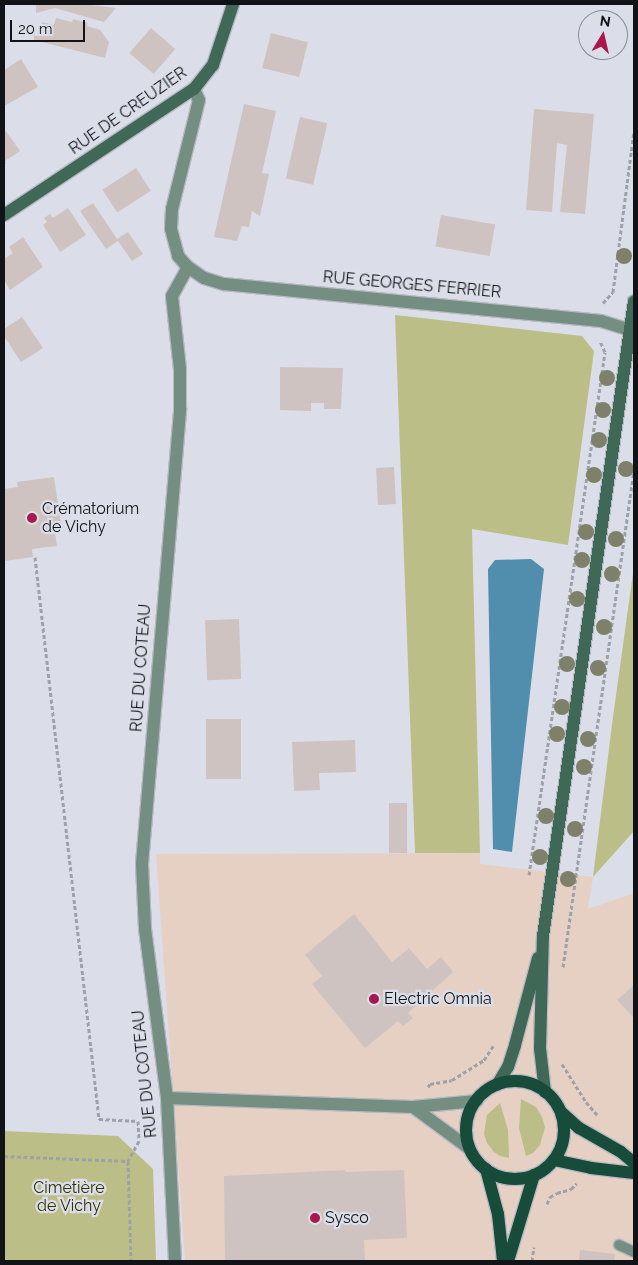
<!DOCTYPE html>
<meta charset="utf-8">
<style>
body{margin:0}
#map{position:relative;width:638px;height:1265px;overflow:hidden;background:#dbdee8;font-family:Raleway,sans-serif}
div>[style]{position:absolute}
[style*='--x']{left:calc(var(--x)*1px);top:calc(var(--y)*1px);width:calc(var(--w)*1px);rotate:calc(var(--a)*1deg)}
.industrial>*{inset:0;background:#e6d0c3}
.green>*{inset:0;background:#bbbe86}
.water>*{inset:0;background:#518dad}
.building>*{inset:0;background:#cec3c0;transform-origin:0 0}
.path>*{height:3px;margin-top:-1.5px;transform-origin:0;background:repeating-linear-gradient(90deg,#9ea1a8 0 4px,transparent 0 6.5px)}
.roads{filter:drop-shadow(1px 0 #b7b9c2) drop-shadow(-1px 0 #b7b9c2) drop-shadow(0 1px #b7b9c2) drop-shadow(0 -1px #b7b9c2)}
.lane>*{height:10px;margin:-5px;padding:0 5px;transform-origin:5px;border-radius:5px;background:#748e82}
.street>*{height:12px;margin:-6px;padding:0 6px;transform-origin:6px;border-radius:6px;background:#748e82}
.secondary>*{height:12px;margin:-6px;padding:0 6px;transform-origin:6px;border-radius:6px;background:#406857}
.primary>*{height:12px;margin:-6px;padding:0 6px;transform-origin:6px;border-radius:6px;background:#164c39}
.primary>.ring{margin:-6px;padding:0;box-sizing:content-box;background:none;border:12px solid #164c39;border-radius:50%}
.trees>*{width:16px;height:16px;margin:-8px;border-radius:50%;background:#7e806a}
.dots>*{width:14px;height:14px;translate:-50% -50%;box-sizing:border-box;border:2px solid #dbdee8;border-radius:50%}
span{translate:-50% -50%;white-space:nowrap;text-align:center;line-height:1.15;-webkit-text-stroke:4.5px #dbdee8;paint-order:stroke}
.street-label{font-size:16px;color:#121316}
.poi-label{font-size:16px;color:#121316}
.left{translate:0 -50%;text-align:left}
.park-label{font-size:16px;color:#323303}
.frame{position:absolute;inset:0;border:5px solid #121316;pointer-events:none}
.north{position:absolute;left:578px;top:10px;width:50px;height:50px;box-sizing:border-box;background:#dbdee8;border:1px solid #8b8d94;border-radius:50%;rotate:9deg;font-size:14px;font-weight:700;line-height:20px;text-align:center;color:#121316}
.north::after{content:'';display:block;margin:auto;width:18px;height:22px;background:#a9174d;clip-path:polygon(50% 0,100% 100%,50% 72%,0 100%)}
.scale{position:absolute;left:10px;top:20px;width:75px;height:22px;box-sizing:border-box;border:2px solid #121316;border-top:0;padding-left:6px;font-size:15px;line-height:18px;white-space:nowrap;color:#121316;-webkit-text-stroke:4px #dbdee8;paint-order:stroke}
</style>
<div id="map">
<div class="industrial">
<div style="clip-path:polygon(480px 853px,480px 864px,593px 877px,588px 909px,634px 893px,634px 1261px,185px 1261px,156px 854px)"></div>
</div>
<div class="green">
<div style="clip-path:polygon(395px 315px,582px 336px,594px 351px,568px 545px,472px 529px,480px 853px,415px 853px)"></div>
<div style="clip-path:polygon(634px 566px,634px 831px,593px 877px,613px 717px)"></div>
<div style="clip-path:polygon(521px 1099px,536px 1107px,542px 1117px,545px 1127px,540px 1145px,533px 1153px,526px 1156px,519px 1128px)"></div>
<div style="clip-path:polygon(500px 1103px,508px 1130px,509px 1158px,500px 1156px,494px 1152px,487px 1143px,484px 1134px,487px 1115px)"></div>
<div style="clip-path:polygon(4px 1131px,118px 1136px,153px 1169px,156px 1261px,4px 1261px)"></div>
</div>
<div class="water">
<div style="clip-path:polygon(531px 559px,544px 569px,512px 852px,493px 849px,488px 569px,495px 560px)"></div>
</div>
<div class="building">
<div style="clip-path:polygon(36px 4px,82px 4px,116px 8px,104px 22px,55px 8px,36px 13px)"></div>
<div style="clip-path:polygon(56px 18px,72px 22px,73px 19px,88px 23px,87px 26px,100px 30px,109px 42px,105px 58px,34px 40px,34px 35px,38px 36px,42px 22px,54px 25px)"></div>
<div style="left:151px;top:28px;width:32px;height:33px;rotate:41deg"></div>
<div style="left:271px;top:33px;width:38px;height:36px;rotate:14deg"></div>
<div style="clip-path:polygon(21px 59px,38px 87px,4px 106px,4px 70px)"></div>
<div style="clip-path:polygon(244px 104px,276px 111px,262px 173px,269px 174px,260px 216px,252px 211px,249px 227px,242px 226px,237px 241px,214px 237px)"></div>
<div style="clip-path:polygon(534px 109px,594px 114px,585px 214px,560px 212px,567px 145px,557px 143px,552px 212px,526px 210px)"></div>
<div style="left:300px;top:117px;width:28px;height:63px;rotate:13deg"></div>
<div style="clip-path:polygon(6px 131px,20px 151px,5px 161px,6px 163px,4px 165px,4px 132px)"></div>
<div style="left:136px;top:168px;width:27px;height:40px;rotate:57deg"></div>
<div style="clip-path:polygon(93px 203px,117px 239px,128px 232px,143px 254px,132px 261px,118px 241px,106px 249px,80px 211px)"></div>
<div style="clip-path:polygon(68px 208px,86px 235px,60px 252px,43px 225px,47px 222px,44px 218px,50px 214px,53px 218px)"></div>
<div style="left:441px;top:215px;width:55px;height:32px;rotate:10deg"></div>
<div style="clip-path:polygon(23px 237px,43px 267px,10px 290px,4px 280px,4px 259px,13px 253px,9px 247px)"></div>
<div style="clip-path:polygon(22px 317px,43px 348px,21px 362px,4px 336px,4px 329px)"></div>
<div style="clip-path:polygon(280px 367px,343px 368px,341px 409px,324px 409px,324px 403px,311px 403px,311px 411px,280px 410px)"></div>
<div style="left:394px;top:467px;width:37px;height:18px;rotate:87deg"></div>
<div style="clip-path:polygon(54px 477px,61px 524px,54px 525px,57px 546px,32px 549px,33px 557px,5px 561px,4px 489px,18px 487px,17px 482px)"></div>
<div style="left:239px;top:619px;width:60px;height:34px;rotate:88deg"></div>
<div style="left:206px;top:719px;width:35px;height:60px"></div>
<div style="clip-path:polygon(355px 740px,356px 772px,319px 773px,320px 790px,294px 791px,292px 742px)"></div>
<div style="left:389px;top:803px;width:18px;height:50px"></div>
<div style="clip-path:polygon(354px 914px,392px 962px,409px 948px,427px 969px,441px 957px,453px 972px,408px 1013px,413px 1018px,403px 1026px,398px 1021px,365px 1048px,312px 984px,322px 976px,305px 955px)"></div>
<div style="clip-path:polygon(634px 985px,634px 1018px,617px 1000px)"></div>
<div style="clip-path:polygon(345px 1170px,345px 1172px,404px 1170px,407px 1238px,364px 1240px,365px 1261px,225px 1261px,224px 1176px)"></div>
<div style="clip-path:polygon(580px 1250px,615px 1254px,614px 1261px,579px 1261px)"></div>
</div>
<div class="path">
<div style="--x:603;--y:303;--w:15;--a:-48"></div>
<div style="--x:613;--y:292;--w:162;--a:-82.6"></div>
<div style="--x:35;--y:557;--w:566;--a:83.5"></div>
<div style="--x:99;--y:1119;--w:39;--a:3"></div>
<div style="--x:138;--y:1121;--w:20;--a:87"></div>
<div style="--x:139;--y:1141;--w:23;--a:119"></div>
<div style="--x:529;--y:875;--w:528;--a:-81.73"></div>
<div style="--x:605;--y:352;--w:12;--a:-114"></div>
<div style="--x:563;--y:967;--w:502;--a:-81.87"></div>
<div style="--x:562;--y:1064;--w:45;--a:57.7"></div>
<div style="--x:586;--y:1102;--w:18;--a:49"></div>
<div style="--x:428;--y:1087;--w:4;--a:-56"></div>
<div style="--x:430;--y:1084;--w:22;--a:-10"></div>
<div style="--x:452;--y:1080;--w:38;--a:-32"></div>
<div style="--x:484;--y:1060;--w:17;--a:-57"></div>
<div style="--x:4;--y:1156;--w:124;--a:2.3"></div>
<div style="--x:128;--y:1161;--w:100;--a:88.3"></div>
<div style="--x:547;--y:1204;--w:8;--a:-67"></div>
<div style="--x:550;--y:1197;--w:8;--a:-30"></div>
<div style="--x:557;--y:1193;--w:15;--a:-16"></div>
<div style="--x:571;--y:1189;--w:8;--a:-45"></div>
<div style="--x:532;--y:1261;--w:14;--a:-82"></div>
</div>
<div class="roads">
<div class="lane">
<div style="--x:619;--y:1245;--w:17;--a:25"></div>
</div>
<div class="street">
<div style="--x:194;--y:89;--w:12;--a:66"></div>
<div style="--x:199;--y:100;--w:112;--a:103.9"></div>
<div style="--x:172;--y:209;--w:20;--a:93"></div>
<div style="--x:171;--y:229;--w:28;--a:75"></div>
<div style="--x:178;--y:256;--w:15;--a:48"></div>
<div style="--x:188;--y:267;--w:19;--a:35"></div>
<div style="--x:204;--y:278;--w:21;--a:17"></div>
<div style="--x:224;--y:284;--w:379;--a:5.6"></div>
<div style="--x:601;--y:321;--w:34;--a:17"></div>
<div style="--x:167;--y:1098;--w:246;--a:2.1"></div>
<div style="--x:413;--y:1107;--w:64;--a:-5.4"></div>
<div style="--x:413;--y:1107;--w:71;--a:36.4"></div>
<div style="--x:175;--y:1261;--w:163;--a:-92.8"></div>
<div style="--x:167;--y:1098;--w:171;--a:-97.4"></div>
<div style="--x:145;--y:928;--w:64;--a:-92.7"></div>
<div style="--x:142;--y:864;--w:457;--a:-85.2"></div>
<div style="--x:180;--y:409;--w:40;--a:-90"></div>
<div style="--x:180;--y:369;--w:73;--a:-96.3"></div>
<div style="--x:172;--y:296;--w:33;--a:-61"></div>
</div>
<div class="secondary">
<div style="--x:4;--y:215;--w:228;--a:-33.6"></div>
<div style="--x:194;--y:89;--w:31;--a:-52"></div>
<div style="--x:213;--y:65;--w:64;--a:-71.8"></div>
<div style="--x:497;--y:1085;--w:21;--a:-59"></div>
<div style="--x:508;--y:1067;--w:23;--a:-72"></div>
<div style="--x:515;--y:1045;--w:90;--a:-75.2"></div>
<div style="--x:545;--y:1092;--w:44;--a:-96.5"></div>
<div style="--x:540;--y:1048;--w:112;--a:-88.5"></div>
<div style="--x:543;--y:936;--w:641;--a:-81.84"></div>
</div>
<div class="primary">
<div class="ring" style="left:466px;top:1081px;width:86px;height:86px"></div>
<div style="--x:561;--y:1112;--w:24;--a:42"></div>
<div style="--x:579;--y:1128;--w:48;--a:29.7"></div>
<div style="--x:621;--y:1152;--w:17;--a:40"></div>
<div style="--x:554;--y:1160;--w:38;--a:12"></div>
<div style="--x:591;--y:1168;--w:43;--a:6.6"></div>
<div style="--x:486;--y:1169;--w:47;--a:75.1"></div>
<div style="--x:498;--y:1214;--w:47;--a:83.9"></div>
<div style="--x:508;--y:1261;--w:90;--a:-73.2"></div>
</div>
</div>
<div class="trees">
<div style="left:624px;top:256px"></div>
<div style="left:607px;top:378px"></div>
<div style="left:603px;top:410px"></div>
<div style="left:599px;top:440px"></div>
<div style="left:626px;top:469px"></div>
<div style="left:594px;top:475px"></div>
<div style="left:586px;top:532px"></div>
<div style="left:616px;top:539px"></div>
<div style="left:582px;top:560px"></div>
<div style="left:612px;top:574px"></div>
<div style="left:577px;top:599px"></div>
<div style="left:604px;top:627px"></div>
<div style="left:567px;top:664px"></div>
<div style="left:598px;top:668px"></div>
<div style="left:562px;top:707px"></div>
<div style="left:557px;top:734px"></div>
<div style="left:588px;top:739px"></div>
<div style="left:584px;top:767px"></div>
<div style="left:546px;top:816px"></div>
<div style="left:575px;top:829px"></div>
<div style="left:540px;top:857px"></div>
<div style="left:568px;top:879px"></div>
</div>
<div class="dots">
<div style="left:32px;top:518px;background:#a9174d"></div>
<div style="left:374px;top:999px;background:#a9174d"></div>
<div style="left:315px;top:1218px;background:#a9174d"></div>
</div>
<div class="street-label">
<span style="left:128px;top:111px;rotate:-35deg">RUE DE CREUZIER</span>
<span style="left:412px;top:285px;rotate:5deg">RUE GEORGES FERRIER</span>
<span style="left:141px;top:668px;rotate:-86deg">RUE DU COTEAU</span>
<span style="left:145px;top:1074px;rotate:-96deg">RUE DU COTEAU</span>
</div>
<div class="poi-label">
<span class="left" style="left:42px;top:518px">Crématorium<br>de Vichy</span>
<span class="left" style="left:384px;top:999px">Electric Omnia</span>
<span class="left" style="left:325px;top:1218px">Sysco</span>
</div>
<div class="park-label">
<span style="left:69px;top:1197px">Cimetière<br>de Vichy</span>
</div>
<div class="frame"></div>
<div class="north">N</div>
<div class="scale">20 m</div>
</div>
